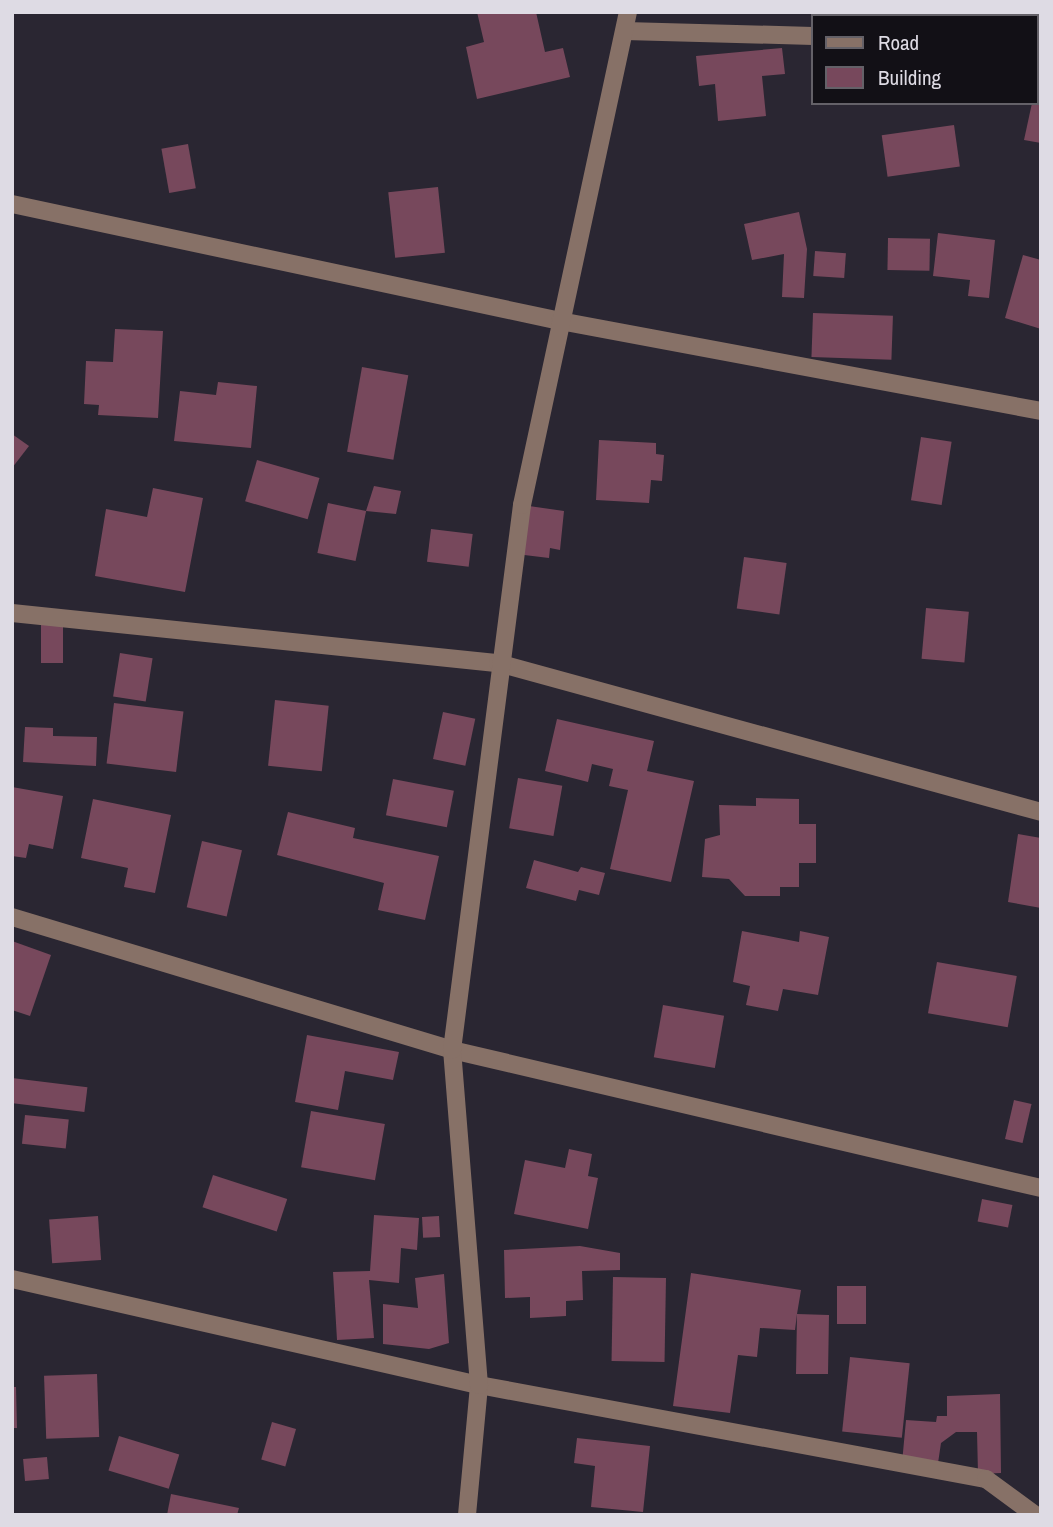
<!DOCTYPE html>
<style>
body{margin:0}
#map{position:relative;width:1053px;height:1527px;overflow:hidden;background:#2a2632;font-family:"Archivo Narrow",sans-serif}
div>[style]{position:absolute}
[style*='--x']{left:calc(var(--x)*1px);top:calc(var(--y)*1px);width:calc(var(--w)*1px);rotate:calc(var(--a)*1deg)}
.building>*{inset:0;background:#77485c;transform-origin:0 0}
.minor>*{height:18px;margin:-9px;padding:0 9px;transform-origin:9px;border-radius:9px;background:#877167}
span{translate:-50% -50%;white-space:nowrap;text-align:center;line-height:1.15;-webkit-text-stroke:7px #121016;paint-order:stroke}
.frame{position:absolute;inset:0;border:14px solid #dedbe4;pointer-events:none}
.legend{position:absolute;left:811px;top:14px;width:228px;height:91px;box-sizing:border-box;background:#121016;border:2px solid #646168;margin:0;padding:9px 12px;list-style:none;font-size:21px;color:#dedbe4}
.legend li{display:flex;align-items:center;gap:14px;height:35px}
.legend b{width:35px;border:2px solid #646168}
</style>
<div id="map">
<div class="building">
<div style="clip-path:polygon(477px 12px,536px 12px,545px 52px,563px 48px,570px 77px,477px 99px,466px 47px,484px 42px)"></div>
<div style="clip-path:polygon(782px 48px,785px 74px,762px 76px,766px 116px,718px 121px,715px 84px,699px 86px,696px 56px)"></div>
<div style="clip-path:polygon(1037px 101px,1041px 102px,1041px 143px,1024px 140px,1032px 103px)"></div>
<div style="left:954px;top:125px;width:42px;height:73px;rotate:82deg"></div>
<div style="left:188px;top:144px;width:45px;height:27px;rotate:80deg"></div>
<div style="left:438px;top:187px;width:66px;height:50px;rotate:84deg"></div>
<div style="clip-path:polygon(799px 212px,807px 249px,804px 298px,782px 297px,784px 254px,752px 260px,744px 224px)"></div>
<div style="clip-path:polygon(938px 233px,995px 240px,989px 298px,968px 296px,970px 280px,933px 276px)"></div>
<div style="left:888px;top:238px;width:42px;height:32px;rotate:1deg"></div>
<div style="left:815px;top:251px;width:31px;height:25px;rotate:4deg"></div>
<div style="clip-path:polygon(1023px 255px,1041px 260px,1041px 329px,1005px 318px)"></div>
<div style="left:813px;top:313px;width:80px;height:44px;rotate:2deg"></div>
<div style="clip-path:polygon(115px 329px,163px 331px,158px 418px,98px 415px,99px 405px,84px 404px,86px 361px,113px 362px)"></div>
<div style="left:362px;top:367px;width:47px;height:86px;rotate:10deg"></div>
<div style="clip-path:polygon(218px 382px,257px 386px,251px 448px,174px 441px,180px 391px,216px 395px)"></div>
<div style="clip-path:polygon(12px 434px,29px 446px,12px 468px)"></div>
<div style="left:921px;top:437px;width:31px;height:64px;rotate:9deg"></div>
<div style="clip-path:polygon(599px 440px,656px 443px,656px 454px,664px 455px,662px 481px,651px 480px,649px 503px,596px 500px)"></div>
<div style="left:257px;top:460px;width:65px;height:43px;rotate:16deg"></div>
<div style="clip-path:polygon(374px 486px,401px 491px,396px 514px,366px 511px)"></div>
<div style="clip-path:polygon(153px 488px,203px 498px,185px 592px,95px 576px,106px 509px,147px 517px)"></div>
<div style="left:328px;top:503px;width:39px;height:51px;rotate:12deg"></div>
<div style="clip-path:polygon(522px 505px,564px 511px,560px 550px,550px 548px,549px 558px,516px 554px)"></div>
<div style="left:431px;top:529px;width:42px;height:33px;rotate:7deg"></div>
<div style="left:744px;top:557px;width:43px;height:52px;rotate:8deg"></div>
<div style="left:926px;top:608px;width:43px;height:51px;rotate:5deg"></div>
<div style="left:41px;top:625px;width:22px;height:38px"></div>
<div style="left:120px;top:653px;width:33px;height:44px;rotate:9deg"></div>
<div style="left:275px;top:700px;width:54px;height:66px;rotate:6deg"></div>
<div style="left:114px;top:703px;width:70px;height:61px;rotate:7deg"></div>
<div style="left:443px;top:712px;width:33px;height:48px;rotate:12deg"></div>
<div style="clip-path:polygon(557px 719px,654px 741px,647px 771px,694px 781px,671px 882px,610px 869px,628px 790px,609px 786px,613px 769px,592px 764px,588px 782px,545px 771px)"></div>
<div style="clip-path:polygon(25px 727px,53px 728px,53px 736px,97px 737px,96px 766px,23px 762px)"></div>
<div style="left:518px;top:778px;width:45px;height:51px;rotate:10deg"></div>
<div style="left:393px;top:779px;width:62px;height:37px;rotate:11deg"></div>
<div style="clip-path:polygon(12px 787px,63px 796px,53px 849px,29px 844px,26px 858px,12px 856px)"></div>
<div style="clip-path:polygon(756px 798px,799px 799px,799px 824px,816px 824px,816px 863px,799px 863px,799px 887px,780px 887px,780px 896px,745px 896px,729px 879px,702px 877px,705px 839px,720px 835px,719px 805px,756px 806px)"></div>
<div style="clip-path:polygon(93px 799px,171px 815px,155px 893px,124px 887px,128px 868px,81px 858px)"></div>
<div style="clip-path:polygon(288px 812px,355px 828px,353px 838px,439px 856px,425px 920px,378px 910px,384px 883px,277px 855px)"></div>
<div style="clip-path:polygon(1018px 834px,1041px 838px,1041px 908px,1008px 902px)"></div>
<div style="left:202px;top:841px;width:41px;height:68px;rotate:13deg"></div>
<div style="clip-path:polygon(534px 860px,578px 872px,581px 867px,605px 873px,599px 895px,579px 890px,576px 901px,526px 888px)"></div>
<div style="clip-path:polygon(742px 931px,799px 942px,800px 931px,829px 937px,818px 995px,783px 989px,778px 1011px,746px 1005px,750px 986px,733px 982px)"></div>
<div style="clip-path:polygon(12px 941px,51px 955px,30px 1016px,12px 1010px)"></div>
<div style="left:937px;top:962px;width:81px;height:52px;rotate:10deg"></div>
<div style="left:663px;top:1005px;width:62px;height:53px;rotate:10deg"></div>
<div style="clip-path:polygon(307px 1035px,399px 1052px,393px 1080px,345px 1071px,338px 1110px,295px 1102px)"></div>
<div style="left:12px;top:1078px;width:76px;height:25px;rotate:7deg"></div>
<div style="left:1014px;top:1100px;width:18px;height:40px;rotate:13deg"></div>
<div style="left:311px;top:1111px;width:75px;height:57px;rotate:10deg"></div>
<div style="left:25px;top:1115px;width:44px;height:29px;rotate:6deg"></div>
<div style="clip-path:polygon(569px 1149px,592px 1154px,588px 1176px,598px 1178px,588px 1229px,514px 1214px,525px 1160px,565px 1168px)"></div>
<div style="left:213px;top:1175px;width:78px;height:34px;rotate:18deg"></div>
<div style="left:982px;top:1199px;width:31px;height:23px;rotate:11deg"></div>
<div style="clip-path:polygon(374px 1215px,419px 1218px,417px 1250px,401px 1248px,399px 1283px,369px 1280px,374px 1338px,337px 1340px,333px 1272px,370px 1271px)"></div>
<div style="left:98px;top:1216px;width:44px;height:49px;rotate:86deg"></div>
<div style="left:439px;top:1216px;width:21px;height:17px;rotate:87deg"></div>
<div style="clip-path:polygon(580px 1246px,620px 1253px,620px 1270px,582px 1271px,583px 1300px,566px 1301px,566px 1316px,530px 1318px,530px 1297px,505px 1298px,504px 1250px)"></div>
<div style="clip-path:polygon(691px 1273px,801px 1290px,797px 1314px,829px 1315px,828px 1374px,796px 1374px,797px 1314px,795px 1330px,760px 1328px,757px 1357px,738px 1355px,730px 1413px,673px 1406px)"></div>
<div style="clip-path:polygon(444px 1274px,449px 1343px,429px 1349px,383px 1344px,383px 1304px,418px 1308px,415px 1278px)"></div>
<div style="left:613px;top:1277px;width:53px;height:84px;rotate:1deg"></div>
<div style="left:837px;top:1286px;width:29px;height:38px"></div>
<div style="left:850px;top:1357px;width:60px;height:75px;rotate:6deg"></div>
<div style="left:97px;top:1374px;width:63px;height:53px;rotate:88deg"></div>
<div style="clip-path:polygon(12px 1387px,16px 1387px,17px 1428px,12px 1428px)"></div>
<div style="clip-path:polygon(1000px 1394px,1001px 1473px,978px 1474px,977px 1432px,956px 1432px,941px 1443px,937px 1470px,902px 1463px,906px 1420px,936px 1422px,937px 1416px,947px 1416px,947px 1396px)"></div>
<div style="left:272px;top:1422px;width:25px;height:39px;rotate:16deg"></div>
<div style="left:119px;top:1436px;width:63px;height:36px;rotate:17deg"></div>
<div style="clip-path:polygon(577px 1438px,650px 1446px,643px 1512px,591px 1507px,595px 1466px,574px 1463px)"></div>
<div style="left:47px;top:1457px;width:22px;height:24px;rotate:85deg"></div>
<div style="clip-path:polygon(171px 1494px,239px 1508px,237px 1515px,167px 1515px)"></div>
</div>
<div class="minor">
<div style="--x:906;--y:12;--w:4;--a:90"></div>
<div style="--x:625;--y:31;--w:188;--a:1.5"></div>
<div style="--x:1037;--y:65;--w:4;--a:0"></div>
<div style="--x:12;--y:204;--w:560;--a:12.05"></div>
<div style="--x:560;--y:321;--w:489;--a:10.6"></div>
<div style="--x:12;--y:613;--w:489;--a:5.9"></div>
<div style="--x:498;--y:663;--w:563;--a:15.34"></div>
<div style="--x:12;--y:917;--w:460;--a:16.8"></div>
<div style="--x:452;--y:1050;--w:605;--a:13.19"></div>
<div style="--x:12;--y:1279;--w:479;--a:12.8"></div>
<div style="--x:479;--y:1385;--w:516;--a:10.5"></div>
<div style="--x:986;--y:1479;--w:61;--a:36.3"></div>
<div style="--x:467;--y:1515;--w:131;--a:-84.7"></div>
<div style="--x:479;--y:1385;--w:336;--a:-94.6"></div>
<div style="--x:452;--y:1050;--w:549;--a:-82.68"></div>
<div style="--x:522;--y:505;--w:504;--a:-77.87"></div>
</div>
<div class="frame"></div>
<ul class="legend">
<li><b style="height:9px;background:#877167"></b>Road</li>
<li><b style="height:19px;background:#77485c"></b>Building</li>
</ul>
</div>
